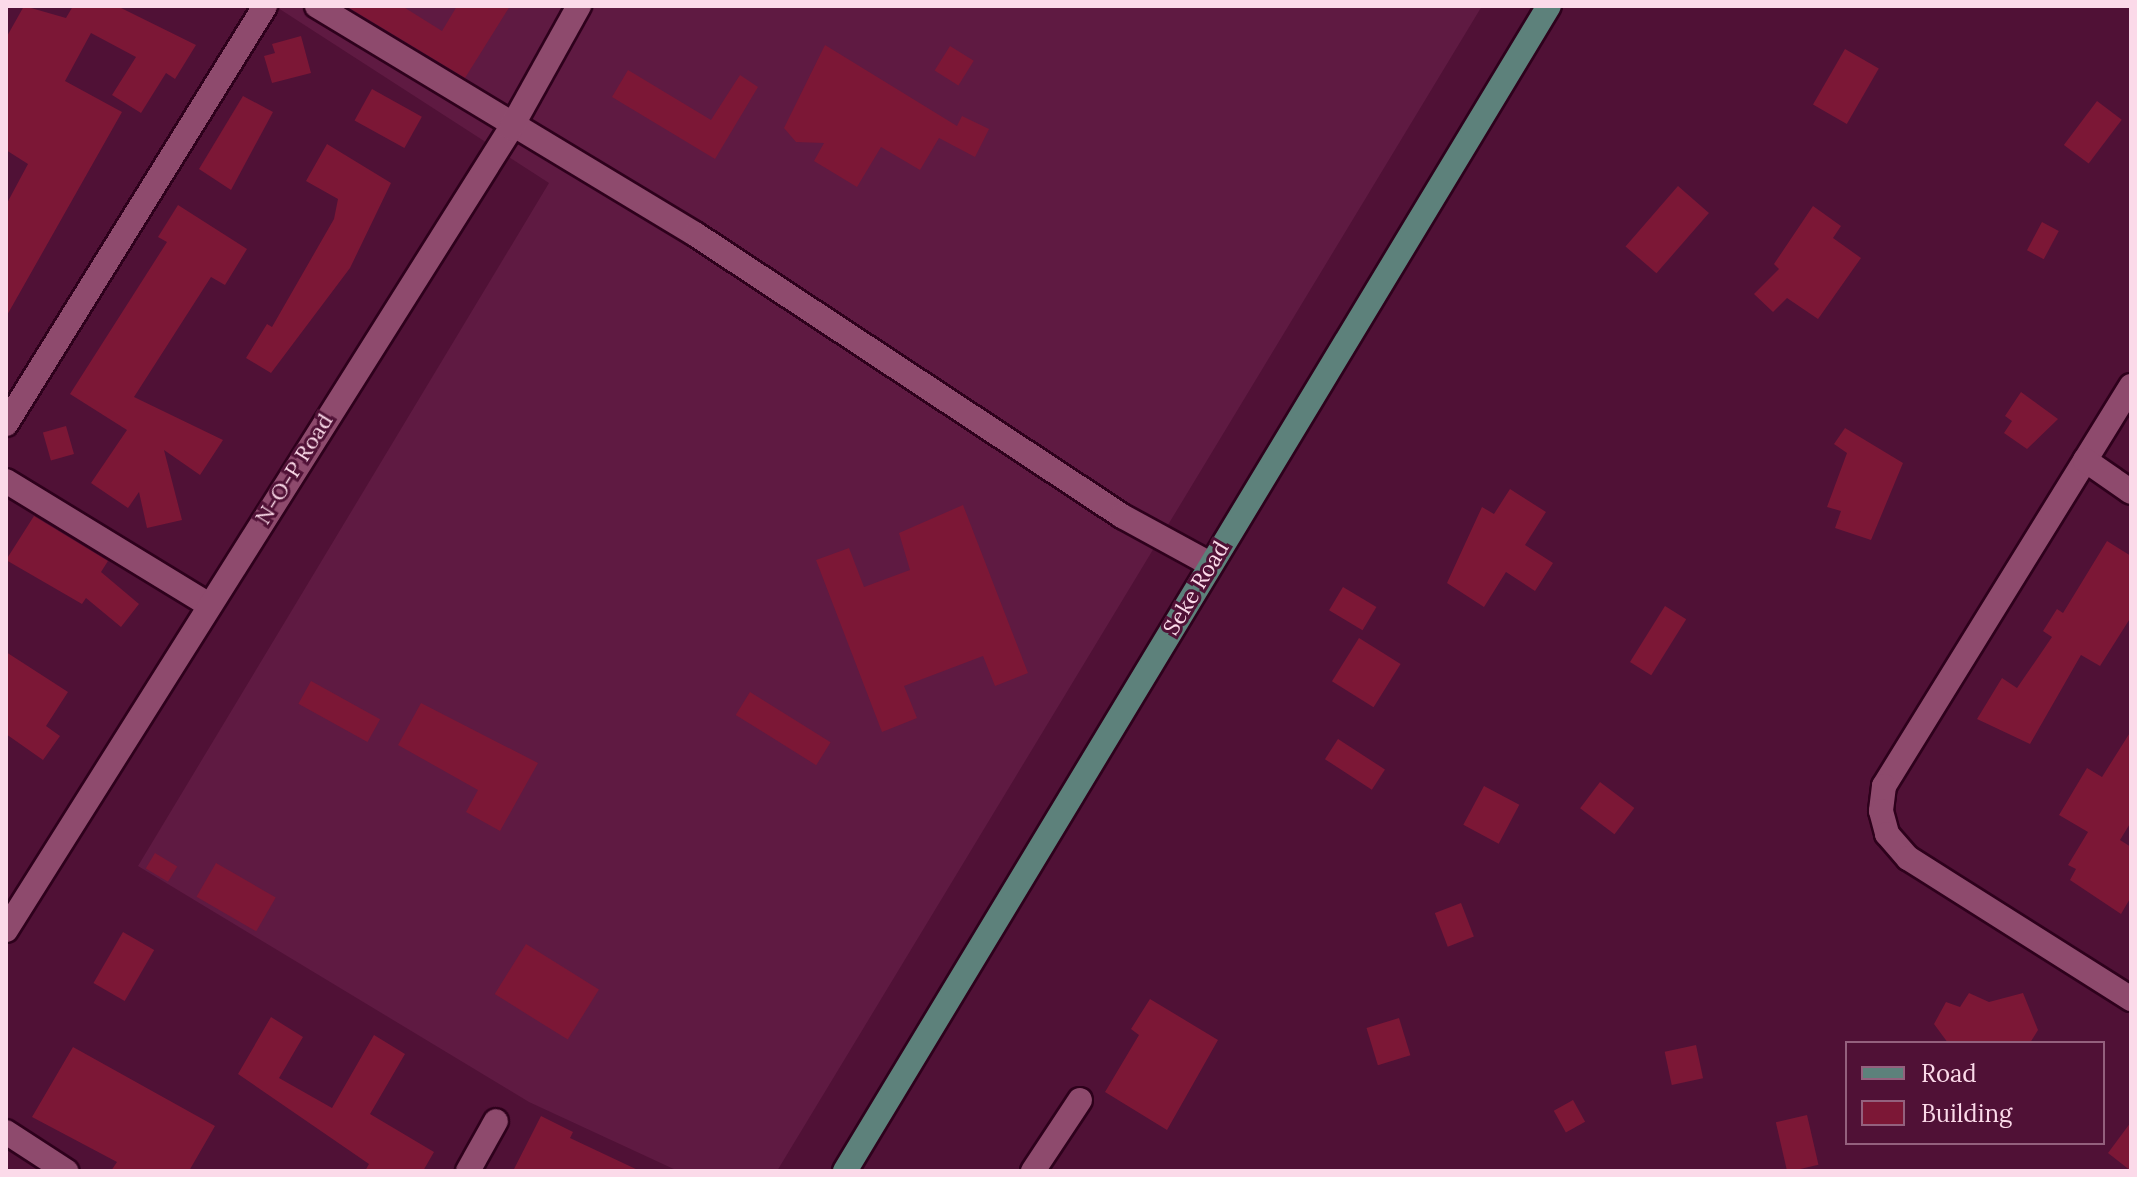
<!DOCTYPE html>
<style>
body{margin:0}
#map{position:relative;width:2137px;height:1177px;overflow:hidden;background:#501136;font-family:Lora,serif}
div>[style]{position:absolute}
[style*='--x']{left:calc(var(--x)*1px);top:calc(var(--y)*1px);width:calc(var(--w)*1px);rotate:calc(var(--a)*1deg)}
.built>*{inset:0;background:#5f1a42}
.building>*{inset:0;background:#7c1736;transform-origin:0 0}
.roads{filter:drop-shadow(2px 0 #2e011c) drop-shadow(-2px 0 #2e011c) drop-shadow(0 2px #2e011c) drop-shadow(0 -2px #2e011c)}
.street>*{height:24px;margin:-12px;padding:0 12px;transform-origin:12px;border-radius:12px;background:#8e4a6d}
.secondary>*{height:24px;margin:-12px;padding:0 12px;transform-origin:12px;border-radius:12px;background:#8e4a6d}
.primary>*{height:24px;margin:-12px;padding:0 12px;transform-origin:12px;border-radius:12px;background:#5d817b}
span{translate:-50% -50%;white-space:nowrap;text-align:center;line-height:1.15;-webkit-text-stroke:6px #501136;paint-order:stroke}
.street-label{font-size:22px;color:#fbdae9}
.frame{position:absolute;inset:0;border:8px solid #fbdae9;pointer-events:none}
.legend{position:absolute;left:1845px;top:1041px;width:260px;height:104px;box-sizing:border-box;background:#501136;border:2px solid #94617e;margin:0;padding:10px 14px;list-style:none;font-size:24px;color:#fbdae9}
.legend li{display:flex;align-items:center;gap:16px;height:40px}
.legend b{width:40px;border:2px solid #94617e}
</style>
<div id="map">
<div class="built">
<div style="clip-path:polygon(275px 6px,1482px 6px,777px 1171px,678px 1171px,529px 1102px,138px 866px,549px 183px)"></div>
</div>
<div class="building">
<div style="clip-path:polygon(24px 6px,66px 18px,73px 6px,117px 6px,196px 45px,175px 79px,166px 73px,141px 113px,112px 95px,136px 57px,91px 33px,65px 81px,122px 112px,6px 317px,6px 205px,28px 164px,6px 150px,6px 38px)"></div>
<div style="clip-path:polygon(346px 6px,402px 6px,442px 31px,457px 6px,510px 6px,465px 78px)"></div>
<div style="clip-path:polygon(301px 36px,311px 73px,272px 83px,264px 56px,275px 53px,272px 44px)"></div>
<div style="clip-path:polygon(825px 45px,957px 126px,962px 116px,989px 129px,975px 157px,939px 138px,920px 170px,881px 147px,857px 187px,814px 161px,824px 143px,796px 142px,784px 128px)"></div>
<div style="left:950px;top:46px;width:28px;height:29px;rotate:32deg"></div>
<div style="left:1845px;top:49px;width:39px;height:64px;rotate:30deg"></div>
<div style="clip-path:polygon(628px 70px,711px 120px,740px 75px,758px 87px,715px 159px,612px 97px)"></div>
<div style="left:372px;top:89px;width:57px;height:36px;rotate:29deg"></div>
<div style="clip-path:polygon(243px 96px,273px 112px,231px 190px,199px 169px)"></div>
<div style="left:2097px;top:101px;width:31px;height:55px;rotate:37deg"></div>
<div style="clip-path:polygon(327px 144px,391px 183px,350px 268px,271px 373px,246px 358px,267px 324px,272px 327px,334px 219px,338px 199px,306px 181px)"></div>
<div style="left:1678px;top:186px;width:41px;height:80px;rotate:41deg"></div>
<div style="clip-path:polygon(178px 205px,247px 249px,225px 285px,211px 277px,134px 397px,223px 440px,200px 475px,164px 450px,182px 520px,147px 528px,139px 492px,128px 508px,91px 483px,127px 430px,70px 394px,167px 242px,158px 237px)"></div>
<div style="clip-path:polygon(1813px 206px,1841px 226px,1833px 238px,1861px 258px,1818px 319px,1787px 298px,1773px 312px,1754px 294px,1779px 269px,1774px 264px)"></div>
<div style="left:2042px;top:222px;width:19px;height:32px;rotate:28deg"></div>
<div style="clip-path:polygon(2021px 392px,2058px 419px,2027px 449px,2004px 433px,2012px 421px,2005px 416px)"></div>
<div style="left:66px;top:426px;width:29px;height:24px;rotate:74deg"></div>
<div style="clip-path:polygon(1845px 428px,1903px 463px,1871px 540px,1835px 528px,1841px 511px,1827px 507px,1847px 453px,1834px 444px)"></div>
<div style="clip-path:polygon(1510px 489px,1546px 512px,1525px 545px,1553px 563px,1535px 591px,1506px 572px,1484px 607px,1447px 583px,1482px 507px,1494px 514px)"></div>
<div style="clip-path:polygon(963px 505px,1028px 673px,995px 686px,983px 656px,904px 686px,917px 718px,882px 732px,816px 560px,849px 548px,864px 587px,910px 570px,899px 533px)"></div>
<div style="clip-path:polygon(34px 516px,108px 561px,101px 572px,139px 604px,121px 627px,86px 598px,82px 604px,6px 560px)"></div>
<div style="clip-path:polygon(2107px 541px,2131px 556px,2131px 617px,2100px 666px,2081px 655px,2030px 744px,1977px 719px,2002px 678px,2017px 688px,2052px 637px,2043px 631px,2057px 609px,2063px 613px)"></div>
<div style="left:1343px;top:587px;width:39px;height:27px;rotate:31deg"></div>
<div style="left:1665px;top:606px;width:25px;height:66px;rotate:32deg"></div>
<div style="left:1359px;top:638px;width:49px;height:51px;rotate:32deg"></div>
<div style="clip-path:polygon(6px 652px,68px 692px,46px 726px,60px 736px,43px 760px,6px 734px)"></div>
<div style="left:311px;top:681px;width:79px;height:26px;rotate:29deg"></div>
<div style="left:750px;top:692px;width:95px;height:27px;rotate:32deg"></div>
<div style="clip-path:polygon(421px 703px,538px 763px,500px 831px,466px 812px,478px 790px,398px 745px)"></div>
<div style="clip-path:polygon(2131px 731px,2131px 822px,2120px 840px,2131px 847px,2131px 897px,2121px 914px,2070px 880px,2076px 869px,2068px 865px,2088px 832px,2059px 815px,2087px 768px,2102px 777px)"></div>
<div style="left:1338px;top:739px;width:56px;height:24px;rotate:33deg"></div>
<div style="left:1600px;top:782px;width:43px;height:33px;rotate:37deg"></div>
<div style="left:1484px;top:786px;width:40px;height:44px;rotate:28deg"></div>
<div style="left:155px;top:853px;width:26px;height:18px;rotate:31deg"></div>
<div style="left:216px;top:863px;width:69px;height:39px;rotate:30deg"></div>
<div style="left:1461px;top:903px;width:36px;height:28px;rotate:69deg"></div>
<div style="left:123px;top:932px;width:36px;height:59px;rotate:30deg"></div>
<div style="left:526px;top:944px;width:86px;height:59px;rotate:32deg"></div>
<div style="clip-path:polygon(1969px 993px,1989px 1002px,2023px 993px,2038px 1030px,2030px 1043px,1948px 1043px,1934px 1024px,1946px 1002px,1960px 1007px)"></div>
<div style="clip-path:polygon(1150px 999px,1218px 1040px,1167px 1130px,1105px 1092px,1139px 1035px,1131px 1029px)"></div>
<div style="clip-path:polygon(271px 1017px,303px 1037px,279px 1078px,332px 1108px,374px 1035px,405px 1054px,370px 1114px,434px 1152px,423px 1171px,365px 1171px,369px 1164px,238px 1074px)"></div>
<div style="left:1399px;top:1018px;width:39px;height:34px;rotate:73deg"></div>
<div style="left:1696px;top:1045px;width:34px;height:32px;rotate:78deg"></div>
<div style="clip-path:polygon(73px 1047px,215px 1126px,189px 1171px,111px 1171px,117px 1162px,32px 1117px)"></div>
<div style="left:1573px;top:1100px;width:25px;height:22px;rotate:61deg"></div>
<div style="left:1807px;top:1115px;width:51px;height:32px;rotate:77deg"></div>
<div style="clip-path:polygon(541px 1116px,573px 1132px,570px 1138px,640px 1171px,513px 1171px)"></div>
<div style="clip-path:polygon(2131px 1122px,2131px 1171px,2108px 1153px)"></div>
</div>
<div class="roads">
<div class="street">
<div style="--x:317;--y:6;--w:441;--a:31.1"></div>
<div style="--x:695;--y:234;--w:512;--a:33.44"></div>
<div style="--x:1122;--y:516;--w:100;--a:28.6"></div>
<div style="--x:2131;--y:386;--w:470;--a:121.7"></div>
<div style="--x:1884;--y:786;--w:25;--a:97"></div>
<div style="--x:1881;--y:811;--w:24;--a:75"></div>
<div style="--x:1887;--y:834;--w:32;--a:49"></div>
<div style="--x:1908;--y:858;--w:264;--a:32.3"></div>
<div style="--x:6;--y:424;--w:492;--a:-58.2"></div>
<div style="--x:2085;--y:460;--w:56;--a:34.8"></div>
<div style="--x:6;--y:481;--w:238;--a:31.4"></div>
<div style="--x:6;--y:1132;--w:72;--a:33"></div>
<div style="--x:468;--y:1171;--w:57;--a:-60.8"></div>
<div style="--x:1033;--y:1171;--w:85;--a:-56.5"></div>
</div>
<div class="secondary">
<div style="--x:6;--y:930;--w:948;--a:-57.8"></div>
<div style="--x:511;--y:128;--w:140;--a:-60.9"></div>
</div>
<div class="primary">
<div style="--x:845;--y:1171;--w:1361;--a:-58.86"></div>
</div>
</div>
<div class="street-label">
<span style="left:294px;top:469px;rotate:-58deg">N-O-P Road</span>
<span style="left:1196px;top:588px;rotate:-59deg">Seke Road</span>
</div>
<div class="frame"></div>
<ul class="legend">
<li><b style="height:10px;background:#5d817b"></b>Road</li>
<li><b style="height:22px;background:#7c1736"></b>Building</li>
</ul>
</div>
